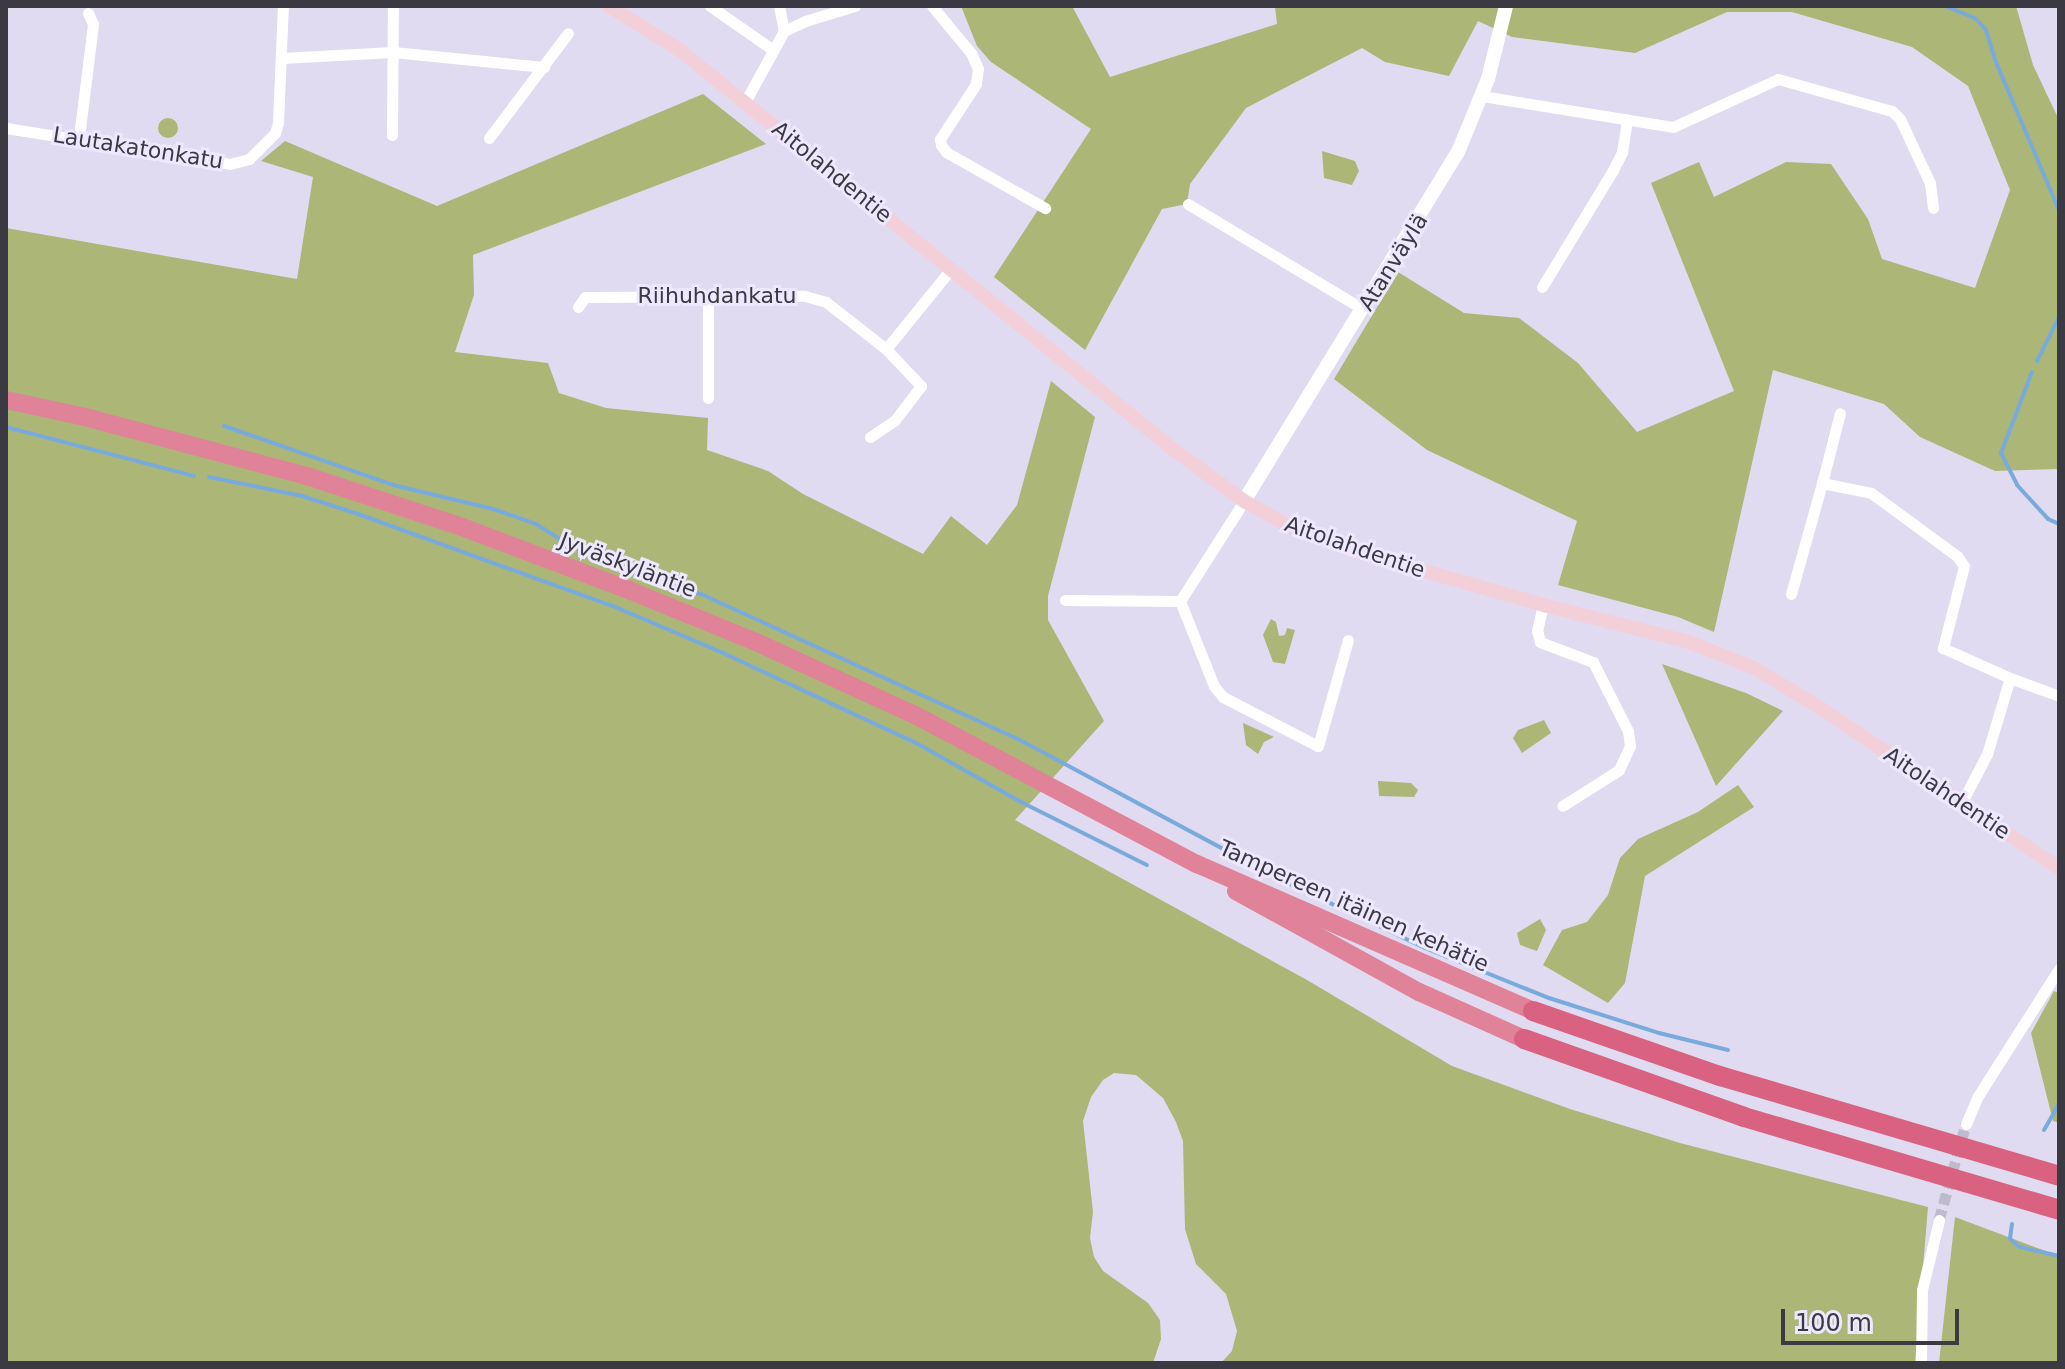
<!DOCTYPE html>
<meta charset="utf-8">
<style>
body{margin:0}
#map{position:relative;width:2065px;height:1369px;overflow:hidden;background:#e0dbf0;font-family:"DejaVu Sans",sans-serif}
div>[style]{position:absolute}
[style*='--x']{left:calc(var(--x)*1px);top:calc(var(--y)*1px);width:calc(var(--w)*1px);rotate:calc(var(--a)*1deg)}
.green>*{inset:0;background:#acb676}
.round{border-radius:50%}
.stream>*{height:4px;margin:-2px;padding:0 2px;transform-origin:2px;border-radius:2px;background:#78abdc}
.minor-tunnel>*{height:11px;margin-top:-5.5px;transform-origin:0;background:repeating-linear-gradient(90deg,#bfbbcd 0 11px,transparent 0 16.5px)}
.minor>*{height:11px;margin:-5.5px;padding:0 5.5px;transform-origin:5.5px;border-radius:5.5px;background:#fff}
.tertiary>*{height:14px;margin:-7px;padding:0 7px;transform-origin:7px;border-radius:7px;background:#fff}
.secondary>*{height:14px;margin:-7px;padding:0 7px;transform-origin:7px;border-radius:7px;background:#f3d0d9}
.trunk>*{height:18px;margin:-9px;padding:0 9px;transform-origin:9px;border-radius:9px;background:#e08298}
.motorway>*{height:20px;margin:-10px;padding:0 10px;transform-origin:10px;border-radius:10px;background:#d8627f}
span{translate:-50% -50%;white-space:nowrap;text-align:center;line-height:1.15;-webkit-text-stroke:6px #ede8fe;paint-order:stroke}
.street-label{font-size:22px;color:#3b3941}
.frame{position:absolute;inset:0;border:8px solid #3b3941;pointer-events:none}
.scale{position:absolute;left:1781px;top:1309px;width:178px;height:36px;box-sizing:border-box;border:4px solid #3b3941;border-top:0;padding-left:10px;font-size:24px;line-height:28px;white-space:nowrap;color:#3b3941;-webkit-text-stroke:6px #ede8fe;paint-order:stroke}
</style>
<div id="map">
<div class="green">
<div style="clip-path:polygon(961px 6px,1072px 6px,1110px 77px,1277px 24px,1275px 6px,2016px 6px,2033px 65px,2059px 120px,2059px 469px,1995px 471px,1920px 437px,1884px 404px,1773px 370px,1714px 632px,1678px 617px,1558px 585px,1577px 521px,1427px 450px,1334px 379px,1398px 272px,1464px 313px,1519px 318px,1578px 363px,1637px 432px,1734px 391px,1651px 183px,1699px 162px,1714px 197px,1786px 162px,1831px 164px,1868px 219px,1882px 259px,1975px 288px,2010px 190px,1968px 86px,1912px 47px,1792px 12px,1727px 12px,1635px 53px,1512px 37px,1478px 21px,1449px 76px,1385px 62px,1362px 48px,1246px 108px,1190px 184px,1187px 204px,1162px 209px,1085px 350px,994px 277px,1091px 129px,991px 62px,977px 46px)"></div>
<div style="clip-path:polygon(703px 94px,766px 144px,473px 255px,474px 295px,455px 352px,548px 363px,559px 393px,606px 408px,708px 418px,707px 450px,768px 471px,803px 494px,923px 554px,951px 516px,987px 545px,1017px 505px,1051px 381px,1095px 417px,1048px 596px,1048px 620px,1104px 721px,1015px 820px,1307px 980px,1452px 1066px,1570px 1109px,1680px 1143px,1928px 1207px,1915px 1363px,1221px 1363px,1232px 1351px,1237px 1331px,1226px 1294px,1196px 1264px,1185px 1229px,1183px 1141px,1176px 1122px,1163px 1098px,1136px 1075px,1114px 1073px,1103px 1080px,1091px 1097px,1083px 1121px,1093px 1212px,1090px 1238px,1094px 1257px,1103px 1271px,1148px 1303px,1160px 1320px,1161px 1339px,1153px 1363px,6px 1363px,6px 228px,297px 279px,313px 177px,261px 161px,285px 141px,437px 206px)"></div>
<div class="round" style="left:158px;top:118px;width:20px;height:20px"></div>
<div style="clip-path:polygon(1322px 151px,1355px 161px,1359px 171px,1352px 185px,1324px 178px)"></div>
<div style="clip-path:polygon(1271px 619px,1276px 622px,1279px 636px,1285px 635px,1287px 628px,1295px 630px,1285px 664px,1273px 662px,1263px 635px)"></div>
<div style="clip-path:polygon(1662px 664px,1746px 693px,1783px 711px,1716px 786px)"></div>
<div style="clip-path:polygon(1544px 720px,1551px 733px,1522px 753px,1513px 738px,1518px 730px)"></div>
<div style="clip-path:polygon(1243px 723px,1274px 737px,1264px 742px,1258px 754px,1246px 745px)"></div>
<div style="clip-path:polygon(1378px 781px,1411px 783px,1418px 790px,1414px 797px,1379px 796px)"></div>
<div style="clip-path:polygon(1738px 785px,1754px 807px,1645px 876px,1625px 983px,1608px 1003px,1543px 965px,1562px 930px,1587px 922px,1608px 895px,1620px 858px,1638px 839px,1698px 812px)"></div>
<div style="clip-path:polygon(1540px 919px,1546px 930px,1537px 951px,1520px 945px,1517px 933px)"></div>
<div style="clip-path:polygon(2054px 991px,2059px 993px,2059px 1123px,2053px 1121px,2031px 1033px)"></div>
<div style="clip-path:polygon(1955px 1217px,2059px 1256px,2059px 1363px,1939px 1363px)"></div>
</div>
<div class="stream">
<div style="--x:1945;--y:6;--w:32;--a:22"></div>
<div style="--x:1975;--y:18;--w:16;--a:47"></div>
<div style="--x:1986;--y:30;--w:31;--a:73"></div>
<div style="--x:1995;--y:60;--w:163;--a:66.9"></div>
<div style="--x:2037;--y:361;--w:49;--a:-63.4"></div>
<div style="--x:2032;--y:372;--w:87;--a:110.9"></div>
<div style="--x:2001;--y:453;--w:36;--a:63"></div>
<div style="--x:2017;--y:485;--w:46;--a:47.6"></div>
<div style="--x:2048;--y:519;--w:12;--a:24"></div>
<div style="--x:224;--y:426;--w:179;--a:19.2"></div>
<div style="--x:393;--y:485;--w:103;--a:13.5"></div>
<div style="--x:493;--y:509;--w:46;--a:19.2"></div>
<div style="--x:536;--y:524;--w:41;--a:32.2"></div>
<div style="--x:571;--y:546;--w:108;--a:23"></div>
<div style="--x:670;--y:588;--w:32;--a:11"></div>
<div style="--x:701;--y:594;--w:351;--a:24.6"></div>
<div style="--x:1020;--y:740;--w:289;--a:28.2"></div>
<div style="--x:1275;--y:877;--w:166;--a:25.3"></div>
<div style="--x:1425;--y:948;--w:134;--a:22"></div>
<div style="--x:1549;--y:998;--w:115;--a:17.7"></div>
<div style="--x:1659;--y:1033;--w:71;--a:13.8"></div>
<div style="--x:6;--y:427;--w:194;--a:14.6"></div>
<div style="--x:209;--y:477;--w:95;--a:11.5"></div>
<div style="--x:302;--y:496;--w:59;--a:17.8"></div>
<div style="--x:358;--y:514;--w:279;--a:19.9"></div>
<div style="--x:620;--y:609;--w:112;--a:23.1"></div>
<div style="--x:723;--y:653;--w:215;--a:25"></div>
<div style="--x:918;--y:744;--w:116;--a:29.4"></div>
<div style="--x:1019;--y:801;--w:143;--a:26.6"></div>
<div style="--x:2044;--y:1130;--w:30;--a:-60"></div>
<div style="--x:2012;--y:1224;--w:15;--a:98"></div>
<div style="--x:2010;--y:1239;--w:13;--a:39"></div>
<div style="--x:2020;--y:1247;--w:40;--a:13"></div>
</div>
<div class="minor-tunnel">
<div style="--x:1939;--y:1220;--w:100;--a:-74.3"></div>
</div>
<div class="minor">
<div style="--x:710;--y:6;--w:77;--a:34.9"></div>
<div style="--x:779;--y:6;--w:25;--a:79"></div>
<div style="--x:932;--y:6;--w:61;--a:50.3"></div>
<div style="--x:971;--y:53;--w:17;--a:66"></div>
<div style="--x:978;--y:69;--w:15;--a:98"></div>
<div style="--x:976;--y:84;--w:66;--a:123.2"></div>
<div style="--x:940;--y:139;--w:6;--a:81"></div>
<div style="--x:941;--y:145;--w:9;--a:54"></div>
<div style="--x:946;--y:152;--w:114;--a:29.5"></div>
<div style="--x:282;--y:58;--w:111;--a:-3.1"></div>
<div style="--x:393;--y:52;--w:152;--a:5.7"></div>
<div style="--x:1482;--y:96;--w:193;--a:9.2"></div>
<div style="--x:1673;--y:127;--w:115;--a:-24.6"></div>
<div style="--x:1778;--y:79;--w:118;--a:15.7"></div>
<div style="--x:1892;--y:111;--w:11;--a:45"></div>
<div style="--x:1900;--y:119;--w:71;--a:64.9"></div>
<div style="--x:1930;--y:183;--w:25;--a:83"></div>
<div style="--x:745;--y:102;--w:81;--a:-61.2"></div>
<div style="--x:784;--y:31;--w:23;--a:-25"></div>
<div style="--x:805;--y:21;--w:52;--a:-16.7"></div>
<div style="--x:6;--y:128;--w:227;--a:9.1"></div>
<div style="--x:230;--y:164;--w:20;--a:-15"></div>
<div style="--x:249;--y:159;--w:37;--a:-45"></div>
<div style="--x:275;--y:133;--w:10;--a:-73"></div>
<div style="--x:278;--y:123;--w:117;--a:-87.6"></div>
<div style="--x:392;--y:135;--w:129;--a:-89.6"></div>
<div style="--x:79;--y:137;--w:114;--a:-82.9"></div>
<div style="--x:93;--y:24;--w:12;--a:-114"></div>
<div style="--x:489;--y:138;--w:131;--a:-53"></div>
<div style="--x:1188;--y:204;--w:204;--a:31"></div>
<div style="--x:1542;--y:287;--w:137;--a:-58.7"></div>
<div style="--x:1613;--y:170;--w:20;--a:-63"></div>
<div style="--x:1622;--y:152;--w:33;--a:-81"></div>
<div style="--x:578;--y:307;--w:12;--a:-55"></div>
<div style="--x:585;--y:297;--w:220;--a:-0.3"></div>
<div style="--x:805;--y:296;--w:22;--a:16"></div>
<div style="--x:826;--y:302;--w:76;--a:38.1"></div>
<div style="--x:886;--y:349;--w:103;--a:-50.9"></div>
<div style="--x:708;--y:398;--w:102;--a:-90"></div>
<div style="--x:870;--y:437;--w:30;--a:-34"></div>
<div style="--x:895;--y:420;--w:43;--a:-52.6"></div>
<div style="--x:921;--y:386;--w:51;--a:-133.4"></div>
<div style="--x:1822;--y:483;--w:72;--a:-75.6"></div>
<div style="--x:1244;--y:501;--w:119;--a:122.6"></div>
<div style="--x:1180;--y:601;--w:92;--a:68.2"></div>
<div style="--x:1214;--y:686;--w:14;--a:51"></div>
<div style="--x:1223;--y:697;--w:107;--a:27.3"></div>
<div style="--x:1318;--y:746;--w:110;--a:-74.2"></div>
<div style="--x:1791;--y:594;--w:115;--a:-74.4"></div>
<div style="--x:1822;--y:483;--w:50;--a:11.5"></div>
<div style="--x:1871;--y:493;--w:107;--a:36.2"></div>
<div style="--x:1957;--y:556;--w:12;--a:55"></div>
<div style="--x:1964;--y:566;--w:85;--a:104.4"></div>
<div style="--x:1943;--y:648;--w:73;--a:24.1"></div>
<div style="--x:1065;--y:600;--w:115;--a:0.5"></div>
<div style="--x:1543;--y:605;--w:26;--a:103"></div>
<div style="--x:1537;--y:630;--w:12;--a:76"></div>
<div style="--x:1540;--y:642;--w:57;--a:20.7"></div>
<div style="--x:1593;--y:662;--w:77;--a:63.1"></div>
<div style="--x:1628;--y:731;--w:15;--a:82"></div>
<div style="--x:1630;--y:746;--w:26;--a:115"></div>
<div style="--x:1619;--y:770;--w:67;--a:147.7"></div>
<div style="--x:1962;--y:802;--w:54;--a:-62.5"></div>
<div style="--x:1987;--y:754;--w:79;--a:-73.2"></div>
<div style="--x:2010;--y:678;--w:52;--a:20.2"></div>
<div style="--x:1966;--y:1124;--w:30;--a:-67"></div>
<div style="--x:1978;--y:1096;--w:151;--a:-57.5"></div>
<div style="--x:1921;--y:1363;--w:73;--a:-89.2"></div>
<div style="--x:1922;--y:1290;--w:72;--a:-76.3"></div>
</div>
<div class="tertiary">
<div style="--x:1244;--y:501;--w:409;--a:-58.5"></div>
<div style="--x:1458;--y:152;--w:79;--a:-67.7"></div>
<div style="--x:1488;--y:79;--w:75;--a:-76.1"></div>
</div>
<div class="secondary">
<div style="--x:609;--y:6;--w:85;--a:32"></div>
<div style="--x:681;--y:51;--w:634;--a:38.98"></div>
<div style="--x:1174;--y:450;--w:87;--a:36.1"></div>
<div style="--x:1244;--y:501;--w:51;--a:29.1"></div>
<div style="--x:1289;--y:526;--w:77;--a:20.6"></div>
<div style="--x:1361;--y:553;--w:189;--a:15.9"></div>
<div style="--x:1543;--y:605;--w:151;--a:14.2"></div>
<div style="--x:1689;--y:642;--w:72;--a:21.9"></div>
<div style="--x:1756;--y:669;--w:81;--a:31.3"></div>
<div style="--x:1825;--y:711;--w:282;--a:33.9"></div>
</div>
<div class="trunk">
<div style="--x:6;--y:400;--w:81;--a:12.1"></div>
<div style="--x:85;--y:417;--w:230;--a:14.9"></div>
<div style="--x:307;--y:476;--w:163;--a:18.2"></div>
<div style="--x:462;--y:527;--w:181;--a:20.7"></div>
<div style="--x:631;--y:591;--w:135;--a:22.2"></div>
<div style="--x:756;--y:642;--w:175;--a:24.7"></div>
<div style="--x:915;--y:715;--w:319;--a:27.9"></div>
<div style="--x:1197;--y:864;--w:367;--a:23.6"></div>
<div style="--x:1236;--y:891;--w:209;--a:28.9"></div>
<div style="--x:1419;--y:992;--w:115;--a:24.1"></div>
</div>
<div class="motorway">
<div style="--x:1533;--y:1011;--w:198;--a:19.2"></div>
<div style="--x:1720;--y:1076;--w:353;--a:16.4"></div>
<div style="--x:1524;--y:1039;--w:233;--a:19.5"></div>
<div style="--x:1744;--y:1117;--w:328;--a:16.4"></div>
</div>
<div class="street-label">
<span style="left:138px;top:148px;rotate:9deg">Lautakatonkatu</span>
<span style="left:832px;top:172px;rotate:39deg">Aitolahdentie</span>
<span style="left:1393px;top:262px;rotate:-58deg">Atanväylä</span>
<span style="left:717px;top:296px">Riihuhdankatu</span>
<span style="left:1355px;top:547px;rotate:19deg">Aitolahdentie</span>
<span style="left:628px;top:565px;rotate:21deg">Jyväskyläntie</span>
<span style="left:1947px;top:793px;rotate:34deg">Aitolahdentie</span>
<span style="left:1354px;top:906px;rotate:24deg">Tampereen itäinen kehätie</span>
</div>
<div class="frame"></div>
<div class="scale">100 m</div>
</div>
